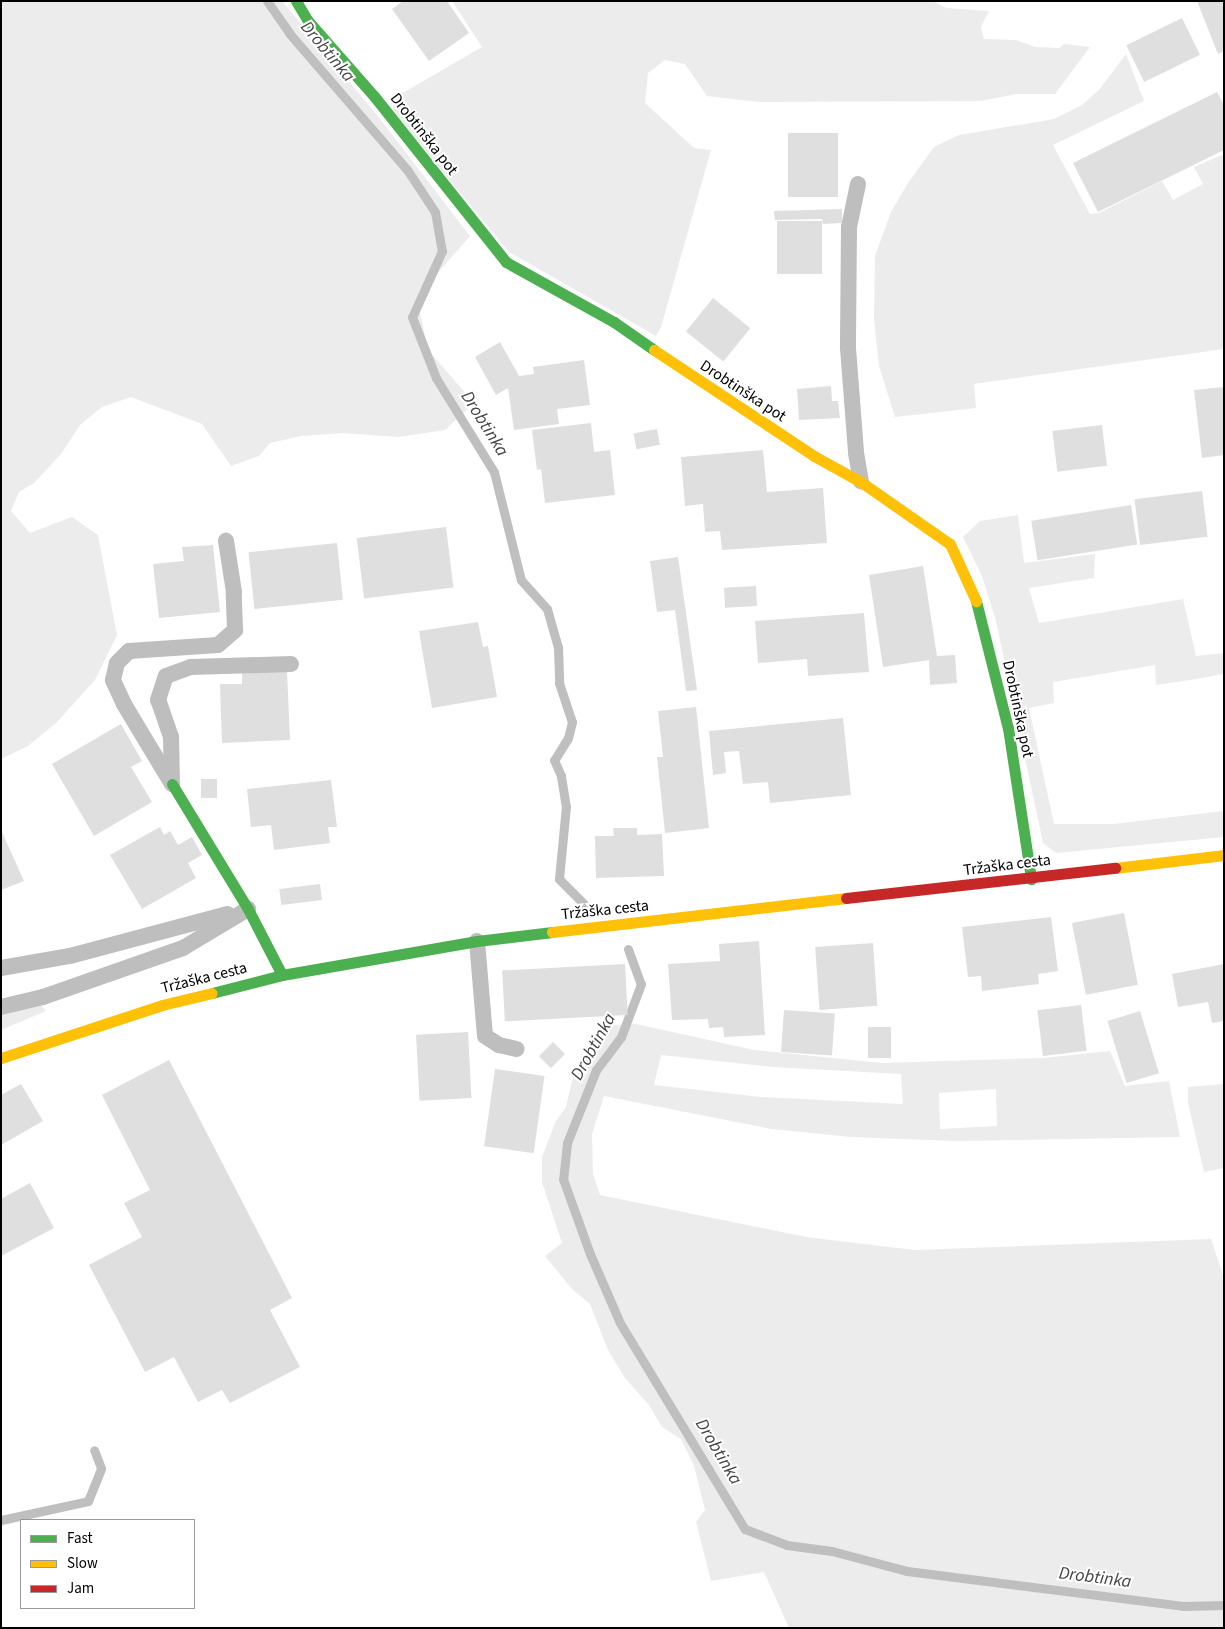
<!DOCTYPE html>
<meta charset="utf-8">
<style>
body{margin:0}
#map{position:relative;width:1225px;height:1629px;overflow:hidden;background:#fff;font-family:"Source Sans 3",sans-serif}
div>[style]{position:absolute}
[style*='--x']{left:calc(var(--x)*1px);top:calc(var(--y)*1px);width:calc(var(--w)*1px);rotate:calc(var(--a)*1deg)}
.green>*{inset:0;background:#ececec}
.stream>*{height:9px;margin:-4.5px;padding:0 4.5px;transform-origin:4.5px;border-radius:4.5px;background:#bfbfbf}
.building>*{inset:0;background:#dfdfdf;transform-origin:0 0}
.lane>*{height:16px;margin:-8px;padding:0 8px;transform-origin:8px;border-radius:8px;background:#bebebe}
.fast>*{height:11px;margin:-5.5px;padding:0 5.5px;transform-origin:5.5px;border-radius:5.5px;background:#4caf50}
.slow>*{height:11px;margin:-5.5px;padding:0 5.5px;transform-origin:5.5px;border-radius:5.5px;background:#ffc107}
.jam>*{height:11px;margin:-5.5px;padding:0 5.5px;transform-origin:5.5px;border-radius:5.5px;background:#c62828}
span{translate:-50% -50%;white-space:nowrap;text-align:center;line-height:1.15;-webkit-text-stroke:4px #fff;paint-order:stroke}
.street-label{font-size:16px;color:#000}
.water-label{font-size:18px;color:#444;font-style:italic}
.frame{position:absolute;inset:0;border:2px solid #000;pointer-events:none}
.legend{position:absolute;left:20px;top:1519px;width:175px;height:90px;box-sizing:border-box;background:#fff;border:1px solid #999;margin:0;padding:6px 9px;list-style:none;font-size:15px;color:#000}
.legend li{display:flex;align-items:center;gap:10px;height:25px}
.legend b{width:25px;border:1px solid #999}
</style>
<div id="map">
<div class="green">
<div style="clip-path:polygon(1px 1px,282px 1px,377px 115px,470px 236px,435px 276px,418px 303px,428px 350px,474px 403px,445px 430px,399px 437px,343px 433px,301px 436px,270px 443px,259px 456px,231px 466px,202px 424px,131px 397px,102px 407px,80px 425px,61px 454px,34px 483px,19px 492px,11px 511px,30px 533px,72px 517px,98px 535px,117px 635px,95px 680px,57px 722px,28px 746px,1px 759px)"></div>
<div style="clip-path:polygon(452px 1px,932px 1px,947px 8px,989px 11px,981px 27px,984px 39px,1016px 40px,1035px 47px,1059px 48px,1064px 44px,1090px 47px,1055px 94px,1016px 94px,981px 101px,759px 102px,707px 96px,685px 64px,665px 60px,648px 73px,645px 103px,694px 148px,711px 150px,661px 327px,656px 336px,509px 252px,393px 111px,394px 98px,482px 47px)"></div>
<div style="clip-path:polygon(1126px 54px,1144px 101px,1053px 145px,1090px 214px,1099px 213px,1162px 181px,1173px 200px,1203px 184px,1194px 167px,1224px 154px,1224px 349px,974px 384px,976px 408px,895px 417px,879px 366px,874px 319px,875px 256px,891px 212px,908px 183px,934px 147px,959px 135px,1054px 119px,1082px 105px,1099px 90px)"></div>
<div style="clip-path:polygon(1018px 515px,1024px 563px,1095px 554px,1094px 578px,1029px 588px,1039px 623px,1183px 599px,1196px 656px,1224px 653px,1224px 674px,1196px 679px,1156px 685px,1155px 665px,1053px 682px,1054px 703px,1029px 708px,1054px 824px,1113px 824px,1224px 811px,1224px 837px,1056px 853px,1043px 843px,996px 621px,982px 576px,963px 537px,980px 521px)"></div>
<div style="clip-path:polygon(40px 1004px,46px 1011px,1px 1030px,1px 1013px)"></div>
<div style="clip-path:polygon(evenodd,636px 1024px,754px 1050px,882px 1063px,1043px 1058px,1110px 1051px,1125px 1086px,1169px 1081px,1180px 1137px,956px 1141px,851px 1137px,772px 1129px,604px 1096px,592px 1134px,593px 1174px,600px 1195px,806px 1237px,914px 1250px,1211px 1239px,1224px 1278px,1224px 1628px,789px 1628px,764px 1572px,711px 1581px,696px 1522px,705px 1510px,694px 1466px,681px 1439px,662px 1427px,649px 1405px,625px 1378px,608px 1350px,590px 1304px,572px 1289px,545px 1256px,562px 1243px,542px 1182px,542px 1157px,556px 1121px,566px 1107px,572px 1081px,587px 1055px,611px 1025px,636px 1024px,661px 1055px,773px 1067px,901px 1074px,903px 1104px,761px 1097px,654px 1085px,661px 1055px,636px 1024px,996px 1089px,997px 1126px,940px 1129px,939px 1093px,996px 1089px)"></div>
<div style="clip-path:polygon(1224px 1084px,1224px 1168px,1204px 1172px,1188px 1103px,1188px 1087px)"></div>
</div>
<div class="stream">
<div style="--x:267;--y:1;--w:39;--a:55"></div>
<div style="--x:289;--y:33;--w:182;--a:49.2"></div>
<div style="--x:408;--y:171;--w:49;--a:56.6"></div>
<div style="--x:435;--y:212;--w:40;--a:80"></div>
<div style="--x:442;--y:251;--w:72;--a:114.4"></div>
<div style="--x:412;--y:317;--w:66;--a:68.5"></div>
<div style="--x:436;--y:378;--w:110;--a:58.3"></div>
<div style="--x:494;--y:472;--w:111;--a:76"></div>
<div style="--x:521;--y:580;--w:39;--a:48"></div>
<div style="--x:547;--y:609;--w:40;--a:74"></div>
<div style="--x:558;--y:647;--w:36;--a:88"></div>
<div style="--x:559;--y:683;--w:41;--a:71.6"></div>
<div style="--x:572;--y:722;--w:16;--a:104"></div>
<div style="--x:568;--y:738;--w:26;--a:122"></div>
<div style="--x:554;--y:760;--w:17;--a:66"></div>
<div style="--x:561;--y:776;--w:30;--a:81"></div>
<div style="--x:566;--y:806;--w:73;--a:95.5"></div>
<div style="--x:559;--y:879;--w:35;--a:45"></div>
<div style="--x:628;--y:949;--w:37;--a:70"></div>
<div style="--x:641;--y:984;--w:57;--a:110.7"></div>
<div style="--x:621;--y:1037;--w:41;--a:127.1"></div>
<div style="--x:596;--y:1070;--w:79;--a:111.7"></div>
<div style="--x:567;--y:1143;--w:36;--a:96"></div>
<div style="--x:563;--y:1179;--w:80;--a:70.2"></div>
<div style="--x:590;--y:1254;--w:75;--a:66.5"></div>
<div style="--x:620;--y:1323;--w:241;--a:58.8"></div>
<div style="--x:745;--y:1529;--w:45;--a:20.9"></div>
<div style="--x:787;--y:1545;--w:45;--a:7.6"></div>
<div style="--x:832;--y:1551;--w:78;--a:14.9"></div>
<div style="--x:907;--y:1571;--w:278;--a:7.2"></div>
<div style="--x:1183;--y:1606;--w:41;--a:-1.4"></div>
<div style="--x:1;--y:1520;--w:89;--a:-12.3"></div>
<div style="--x:88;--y:1501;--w:35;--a:-68"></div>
<div style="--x:101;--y:1468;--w:19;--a:-111"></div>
</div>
<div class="building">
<div style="clip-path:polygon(403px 1px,447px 1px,469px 33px,429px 61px,392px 9px)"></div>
<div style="clip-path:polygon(1197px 1px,1224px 1px,1224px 51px,1218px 54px)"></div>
<div style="left:1182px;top:18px;width:41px;height:62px;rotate:64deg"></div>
<div style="clip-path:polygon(1217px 92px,1224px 105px,1224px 150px,1098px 212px,1073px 163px)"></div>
<div style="left:788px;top:133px;width:50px;height:64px"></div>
<div style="clip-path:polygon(842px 209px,842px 223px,823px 224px,822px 219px,775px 220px,774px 211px)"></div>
<div style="left:777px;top:221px;width:45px;height:53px"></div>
<div style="left:713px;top:298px;width:48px;height:43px;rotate:39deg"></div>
<div style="clip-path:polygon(500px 342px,519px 376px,534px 374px,533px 367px,584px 360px,590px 405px,557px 409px,559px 424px,514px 430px,508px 388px,496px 395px,475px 357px)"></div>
<div style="clip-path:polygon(831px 386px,832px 401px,838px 401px,840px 418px,799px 420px,797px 389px)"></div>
<div style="clip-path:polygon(1224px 387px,1224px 455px,1202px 458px,1194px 390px)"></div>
<div style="clip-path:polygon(591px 423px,594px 452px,610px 450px,615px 495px,545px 503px,541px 469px,537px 470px,532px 430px)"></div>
<div style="left:1102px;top:425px;width:41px;height:50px;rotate:83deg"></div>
<div style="left:657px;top:429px;width:16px;height:24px;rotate:79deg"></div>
<div style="clip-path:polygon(763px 450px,767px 492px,823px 488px,827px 543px,722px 550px,720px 531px,705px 532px,703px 504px,685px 506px,681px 457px)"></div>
<div style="left:1202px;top:491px;width:46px;height:68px;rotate:83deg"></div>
<div style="left:1131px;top:505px;width:40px;height:101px;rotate:81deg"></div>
<div style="left:446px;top:527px;width:61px;height:90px;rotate:83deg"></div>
<div style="left:337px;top:543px;width:57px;height:89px;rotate:84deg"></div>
<div style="clip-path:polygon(213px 545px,220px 612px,159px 618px,153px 564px,184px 561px,182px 547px)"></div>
<div style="clip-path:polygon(678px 557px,697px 690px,686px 691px,675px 610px,657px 612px,650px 561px)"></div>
<div style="clip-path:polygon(923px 566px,937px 656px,955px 655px,957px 683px,930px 685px,929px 660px,883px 667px,869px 575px)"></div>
<div style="left:756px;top:586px;width:20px;height:32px;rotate:87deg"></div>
<div style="clip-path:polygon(864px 613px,869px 672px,808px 676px,807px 659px,758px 663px,755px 621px)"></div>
<div style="clip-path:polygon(478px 622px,483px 647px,488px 646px,497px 697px,432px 708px,419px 631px)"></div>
<div style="clip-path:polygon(287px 671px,290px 740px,222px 743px,220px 684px,242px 684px,242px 672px)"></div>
<div style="clip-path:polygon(696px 707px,709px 828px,665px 833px,657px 757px,663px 757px,658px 711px)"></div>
<div style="clip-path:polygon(843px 718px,851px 795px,770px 803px,768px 782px,743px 784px,739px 751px,724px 752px,726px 773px,713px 775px,709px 731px)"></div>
<div style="clip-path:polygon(121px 724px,142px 761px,131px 767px,152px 802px,94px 836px,52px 764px)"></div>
<div style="left:201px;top:779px;width:16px;height:19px"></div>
<div style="clip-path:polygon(331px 780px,337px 827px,328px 827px,330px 843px,274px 850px,271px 825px,251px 827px,247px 789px)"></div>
<div style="clip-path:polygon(160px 827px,164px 835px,170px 831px,178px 845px,192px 837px,202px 855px,188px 863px,196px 878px,142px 909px,110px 855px)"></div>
<div style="clip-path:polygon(613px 828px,637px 828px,637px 835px,662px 834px,664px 876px,596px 878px,595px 836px,614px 836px)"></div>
<div style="clip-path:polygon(1px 830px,24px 881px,1px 890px)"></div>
<div style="left:320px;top:884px;width:16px;height:41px;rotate:83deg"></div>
<div style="left:1124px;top:913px;width:73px;height:53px;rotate:79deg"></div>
<div style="clip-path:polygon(1051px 917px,1058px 971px,1038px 974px,1039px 984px,982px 991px,981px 976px,968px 977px,962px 927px)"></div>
<div style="clip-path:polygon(759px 941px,765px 1035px,724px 1037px,723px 1027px,709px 1028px,708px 1019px,672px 1020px,668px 964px,720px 961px,719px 944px)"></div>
<div style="left:873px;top:943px;width:63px;height:58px;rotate:86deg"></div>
<div style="left:625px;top:964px;width:51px;height:123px;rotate:87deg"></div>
<div style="clip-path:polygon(1224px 964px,1224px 1021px,1212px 1023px,1208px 1002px,1178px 1007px,1172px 974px)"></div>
<div style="left:1081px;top:1005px;width:46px;height:44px;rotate:83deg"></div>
<div style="left:784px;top:1010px;width:51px;height:42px;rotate:4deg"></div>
<div style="left:1140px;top:1011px;width:65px;height:34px;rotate:73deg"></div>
<div style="left:891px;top:1027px;width:31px;height:23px;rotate:90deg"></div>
<div style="left:468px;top:1032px;width:66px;height:52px;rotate:87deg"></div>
<div style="left:553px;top:1042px;width:17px;height:20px;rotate:45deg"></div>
<div style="clip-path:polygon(169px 1060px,292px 1298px,270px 1310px,300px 1367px,230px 1403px,222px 1390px,198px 1402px,174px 1357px,145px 1372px,89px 1265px,142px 1237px,124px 1203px,150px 1190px,102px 1095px)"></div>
<div style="left:495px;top:1069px;width:50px;height:78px;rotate:8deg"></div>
<div style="clip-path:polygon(21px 1084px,43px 1121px,1px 1145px,1px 1095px)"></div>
<div style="clip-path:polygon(30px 1183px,54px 1228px,1px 1256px,1px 1199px)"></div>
</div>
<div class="lane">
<div style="--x:858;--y:184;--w:44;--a:101.8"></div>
<div style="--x:849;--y:227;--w:121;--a:90.5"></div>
<div style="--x:848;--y:348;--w:105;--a:85.6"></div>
<div style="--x:856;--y:453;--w:29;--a:80"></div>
<div style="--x:172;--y:784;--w:93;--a:-121"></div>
<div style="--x:124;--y:704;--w:26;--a:-115"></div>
<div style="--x:113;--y:680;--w:17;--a:-77"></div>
<div style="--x:117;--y:663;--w:17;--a:-45"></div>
<div style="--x:129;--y:651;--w:89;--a:-3.9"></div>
<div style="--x:218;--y:645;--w:23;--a:-41"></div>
<div style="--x:235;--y:630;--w:38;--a:-92"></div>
<div style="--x:234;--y:592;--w:52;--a:-98.9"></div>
<div style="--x:172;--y:784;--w:47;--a:-91.2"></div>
<div style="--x:171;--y:737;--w:39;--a:-109"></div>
<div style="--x:158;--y:700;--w:25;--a:-72"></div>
<div style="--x:166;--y:676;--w:27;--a:-20"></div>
<div style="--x:191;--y:667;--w:100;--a:-1.7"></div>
<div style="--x:477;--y:941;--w:95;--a:85.2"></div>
<div style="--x:485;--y:1036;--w:17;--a:33"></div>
<div style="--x:499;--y:1045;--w:18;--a:13"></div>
<div style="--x:1;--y:968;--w:70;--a:-9.9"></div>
<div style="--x:70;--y:956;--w:163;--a:-14.9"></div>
<div style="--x:1;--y:1007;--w:43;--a:-13.4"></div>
<div style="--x:43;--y:997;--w:148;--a:-19.3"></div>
<div style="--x:183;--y:948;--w:76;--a:-31"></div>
</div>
<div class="fast">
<div style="--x:296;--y:1;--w:23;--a:59"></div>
<div style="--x:308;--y:21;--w:100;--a:48.7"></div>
<div style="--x:374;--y:96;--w:212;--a:51.5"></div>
<div style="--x:506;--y:262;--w:124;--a:29.1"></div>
<div style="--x:614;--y:322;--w:49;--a:35"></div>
<div style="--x:976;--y:601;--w:131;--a:75.9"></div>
<div style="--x:1008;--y:728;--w:153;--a:81.3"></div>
<div style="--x:172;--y:784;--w:146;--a:58.7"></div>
<div style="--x:248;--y:909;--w:74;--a:62.7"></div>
<div style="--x:212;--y:993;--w:72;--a:-14.4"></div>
<div style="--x:282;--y:975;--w:198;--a:-9.9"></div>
<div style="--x:477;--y:941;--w:76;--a:-6.8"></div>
</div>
<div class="slow">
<div style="--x:654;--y:350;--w:192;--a:33.5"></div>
<div style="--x:814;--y:456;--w:54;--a:29"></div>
<div style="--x:861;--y:482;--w:108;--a:34.9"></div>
<div style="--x:950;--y:544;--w:63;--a:65.5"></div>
<div style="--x:1115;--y:868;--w:110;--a:-6.8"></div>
<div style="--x:552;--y:932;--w:296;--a:-6.6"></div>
<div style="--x:1;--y:1058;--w:169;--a:-18.2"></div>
<div style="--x:162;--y:1005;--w:51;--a:-13.5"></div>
</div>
<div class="jam">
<div style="--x:846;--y:898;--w:271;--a:-6.4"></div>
</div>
<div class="street-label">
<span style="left:424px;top:134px;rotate:52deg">Drobtinška pot</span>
<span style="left:743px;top:391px;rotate:33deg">Drobtinška pot</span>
<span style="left:1018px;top:709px;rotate:78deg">Drobtinška pot</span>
<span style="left:1007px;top:865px;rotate:-7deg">Tržaška cesta</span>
<span style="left:605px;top:910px;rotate:-6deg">Tržaška cesta</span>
<span style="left:204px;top:978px;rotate:-14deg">Tržaška cesta</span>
</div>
<div class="water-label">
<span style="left:327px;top:52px;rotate:50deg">Drobtinka</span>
<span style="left:484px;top:424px;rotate:58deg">Drobtinka</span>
<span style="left:594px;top:1047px;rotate:-61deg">Drobtinka</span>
<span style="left:718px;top:1452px;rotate:59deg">Drobtinka</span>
<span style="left:1095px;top:1578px;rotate:7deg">Drobtinka</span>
</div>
<div class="frame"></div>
<ul class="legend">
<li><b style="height:6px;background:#4caf50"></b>Fast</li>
<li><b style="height:6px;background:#ffc107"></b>Slow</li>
<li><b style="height:6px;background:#c62828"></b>Jam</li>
</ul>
</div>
